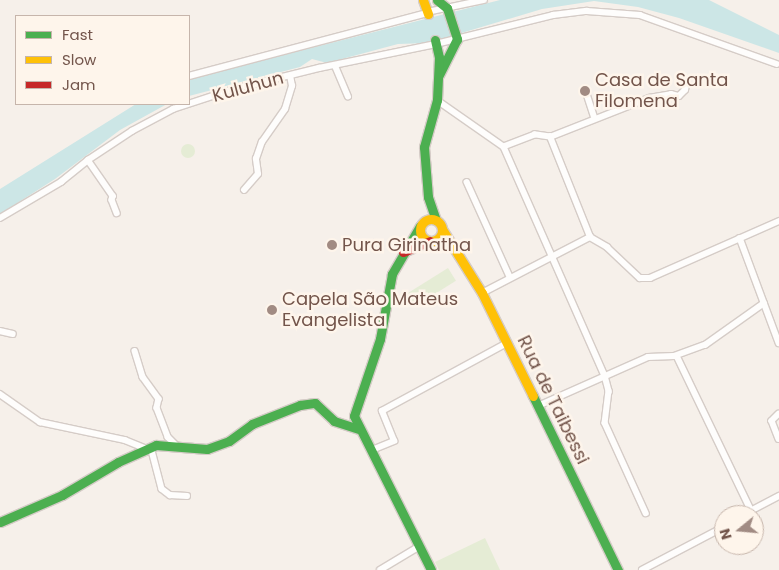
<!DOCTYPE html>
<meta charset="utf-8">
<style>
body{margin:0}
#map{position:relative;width:779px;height:570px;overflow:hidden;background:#f6f0ea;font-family:Poppins,sans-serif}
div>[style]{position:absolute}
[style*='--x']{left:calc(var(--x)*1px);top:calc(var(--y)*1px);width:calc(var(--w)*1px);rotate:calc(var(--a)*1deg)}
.green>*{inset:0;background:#e5ecd5;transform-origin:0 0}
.round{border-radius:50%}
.water>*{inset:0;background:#cce6e6}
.roads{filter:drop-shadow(1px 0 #d5ccc7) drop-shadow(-1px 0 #d5ccc7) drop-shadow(0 1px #d5ccc7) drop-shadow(0 -1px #d5ccc7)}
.street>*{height:5.5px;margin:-2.75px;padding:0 2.75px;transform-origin:2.75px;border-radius:2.75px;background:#fefdfc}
.fast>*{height:9px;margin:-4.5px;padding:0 4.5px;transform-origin:4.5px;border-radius:4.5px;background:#4caf50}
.slow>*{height:9px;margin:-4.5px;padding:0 4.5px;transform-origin:4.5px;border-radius:4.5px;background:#ffc107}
.slow>.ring{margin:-4.5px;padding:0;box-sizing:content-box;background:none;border:9px solid #ffc107;border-radius:50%}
.jam>*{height:9px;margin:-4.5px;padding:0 4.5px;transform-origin:4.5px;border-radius:4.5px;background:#c62828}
.dots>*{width:14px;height:14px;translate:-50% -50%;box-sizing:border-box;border:2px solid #fef5eb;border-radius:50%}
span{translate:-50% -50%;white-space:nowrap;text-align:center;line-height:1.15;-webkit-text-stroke:5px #fef5eb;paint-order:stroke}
.poi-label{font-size:18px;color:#73554b}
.left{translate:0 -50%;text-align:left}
.street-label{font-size:18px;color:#73554b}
.legend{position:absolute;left:15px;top:15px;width:175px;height:90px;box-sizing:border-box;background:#fef5eb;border:1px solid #c6b5ab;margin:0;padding:6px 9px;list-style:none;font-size:15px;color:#73554b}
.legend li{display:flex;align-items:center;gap:10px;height:25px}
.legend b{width:25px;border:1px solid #c6b5ab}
.north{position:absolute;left:714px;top:505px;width:50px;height:50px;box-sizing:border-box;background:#fef5eb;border:1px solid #c6b5ab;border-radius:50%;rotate:253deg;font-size:14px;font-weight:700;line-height:20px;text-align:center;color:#73554b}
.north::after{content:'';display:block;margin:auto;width:18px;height:22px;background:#a18b83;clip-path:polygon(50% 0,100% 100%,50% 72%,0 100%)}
</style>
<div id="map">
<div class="green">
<div class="round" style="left:181px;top:144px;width:14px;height:14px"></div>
<div style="left:448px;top:268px;width:15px;height:49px;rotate:58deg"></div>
<div style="clip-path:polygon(485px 538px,500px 570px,439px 570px,435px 562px)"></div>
</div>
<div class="water">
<div style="clip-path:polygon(500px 0,709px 0,779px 35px,779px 53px,679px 18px,638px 7px,594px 1px,542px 9px,428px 43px,398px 44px,327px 63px,312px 59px,300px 67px,189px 96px,189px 79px)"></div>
<div style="clip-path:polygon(136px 104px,167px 104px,120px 130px,55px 179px,0 214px,0 189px)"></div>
</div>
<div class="roads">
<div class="street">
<div style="--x:427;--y:12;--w:58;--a:-11.9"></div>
<div style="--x:335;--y:65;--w:34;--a:67"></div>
<div style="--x:189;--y:76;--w:247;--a:-14.8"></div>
<div style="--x:586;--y:91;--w:29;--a:72"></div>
<div style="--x:437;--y:100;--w:82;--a:35"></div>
<div style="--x:550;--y:137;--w:106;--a:-21.5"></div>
<div style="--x:649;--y:98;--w:22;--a:-10"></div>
<div style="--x:671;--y:94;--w:8;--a:14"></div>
<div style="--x:679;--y:96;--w:8;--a:-45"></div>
<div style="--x:685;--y:90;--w:8;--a:-76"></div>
<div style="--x:88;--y:160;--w:44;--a:55.2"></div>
<div style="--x:113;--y:196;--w:4;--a:104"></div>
<div style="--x:112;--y:200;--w:14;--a:69"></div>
<div style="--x:467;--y:182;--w:104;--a:65.6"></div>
<div style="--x:244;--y:190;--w:21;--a:-49"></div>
<div style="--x:258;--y:174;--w:15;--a:-98"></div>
<div style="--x:256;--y:159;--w:18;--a:-71"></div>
<div style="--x:262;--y:142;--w:40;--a:-55.1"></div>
<div style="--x:285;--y:109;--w:24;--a:-73"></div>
<div style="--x:292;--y:86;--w:10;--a:-101"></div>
<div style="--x:0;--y:218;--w:71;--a:-30.5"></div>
<div style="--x:61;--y:182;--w:35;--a:-39"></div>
<div style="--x:88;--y:160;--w:53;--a:-33.4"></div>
<div style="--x:132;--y:131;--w:47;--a:-28.2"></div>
<div style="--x:173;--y:109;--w:64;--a:-18.2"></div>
<div style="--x:234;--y:89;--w:88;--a:-13.9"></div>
<div style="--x:319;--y:68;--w:119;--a:-11.6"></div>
<div style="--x:436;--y:44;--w:121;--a:-13.9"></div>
<div style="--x:553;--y:15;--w:34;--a:-7"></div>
<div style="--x:587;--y:11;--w:53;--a:4.3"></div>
<div style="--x:640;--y:15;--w:145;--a:19.7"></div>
<div style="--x:590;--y:237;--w:108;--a:-111.8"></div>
<div style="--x:550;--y:137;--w:15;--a:-172"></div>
<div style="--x:535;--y:135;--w:33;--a:159"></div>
<div style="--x:504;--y:147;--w:250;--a:66.2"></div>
<div style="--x:605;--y:376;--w:16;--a:75"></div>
<div style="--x:609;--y:391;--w:32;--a:97"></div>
<div style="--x:605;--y:423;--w:99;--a:65.5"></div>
<div style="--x:740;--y:238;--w:112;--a:69.6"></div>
<div style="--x:482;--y:293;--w:122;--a:-27.4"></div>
<div style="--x:590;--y:237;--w:20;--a:30"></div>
<div style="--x:607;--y:247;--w:45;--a:43.2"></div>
<div style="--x:640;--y:278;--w:10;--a:0"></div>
<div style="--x:650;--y:278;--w:141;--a:-23.8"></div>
<div style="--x:0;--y:331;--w:13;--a:13"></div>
<div style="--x:135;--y:351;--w:27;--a:73"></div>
<div style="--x:143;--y:377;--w:27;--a:54"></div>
<div style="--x:159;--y:399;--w:9;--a:103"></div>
<div style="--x:157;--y:408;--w:31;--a:69"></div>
<div style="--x:168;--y:437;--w:13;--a:45"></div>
<div style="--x:677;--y:356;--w:171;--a:64.3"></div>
<div style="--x:0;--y:394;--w:49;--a:35"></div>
<div style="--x:40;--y:422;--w:87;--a:12"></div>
<div style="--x:125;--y:440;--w:24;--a:22"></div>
<div style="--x:538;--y:406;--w:120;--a:-24"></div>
<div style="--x:648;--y:357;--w:26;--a:-2"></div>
<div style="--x:674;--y:356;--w:33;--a:-20"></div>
<div style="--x:705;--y:345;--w:72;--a:-35.4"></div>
<div style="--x:779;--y:414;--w:10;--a:135"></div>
<div style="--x:772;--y:421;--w:19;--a:69"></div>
<div style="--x:151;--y:447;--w:43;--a:75.3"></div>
<div style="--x:162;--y:489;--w:10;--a:37"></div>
<div style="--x:170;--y:495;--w:17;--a:3"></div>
<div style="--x:372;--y:450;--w:24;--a:-22"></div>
<div style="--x:394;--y:441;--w:32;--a:-112"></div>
<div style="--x:382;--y:411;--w:142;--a:-28.5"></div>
<div style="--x:743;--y:515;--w:41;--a:-27.8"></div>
<div style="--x:380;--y:570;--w:47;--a:-31"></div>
<div style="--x:642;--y:570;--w:93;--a:-27.7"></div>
</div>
<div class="fast">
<div style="--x:437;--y:0;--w:13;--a:39"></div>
<div style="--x:447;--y:8;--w:33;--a:72"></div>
<div style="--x:457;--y:39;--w:40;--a:116.6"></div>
<div style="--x:435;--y:40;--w:17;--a:77"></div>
<div style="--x:439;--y:57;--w:43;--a:92.7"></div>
<div style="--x:437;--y:100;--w:49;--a:105.5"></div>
<div style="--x:424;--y:147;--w:50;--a:85.4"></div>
<div style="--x:428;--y:197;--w:24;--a:71"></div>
<div style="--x:420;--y:226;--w:56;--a:120.3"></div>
<div style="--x:392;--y:274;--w:66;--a:100.5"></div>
<div style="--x:380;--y:339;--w:81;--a:108.7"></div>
<div style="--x:354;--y:416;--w:172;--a:63.4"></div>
<div style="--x:533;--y:396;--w:194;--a:64"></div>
<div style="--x:0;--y:522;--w:68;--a:-23.5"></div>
<div style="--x:62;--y:495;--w:65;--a:-30.5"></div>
<div style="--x:118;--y:462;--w:42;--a:-24.1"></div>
<div style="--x:156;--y:445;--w:51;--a:4.5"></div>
<div style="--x:207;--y:449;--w:23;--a:-20"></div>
<div style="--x:229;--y:441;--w:29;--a:-36"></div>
<div style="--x:252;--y:424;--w:52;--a:-21.6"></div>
<div style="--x:300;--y:405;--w:15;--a:-8"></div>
<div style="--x:315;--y:403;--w:26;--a:43"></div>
<div style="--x:334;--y:421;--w:25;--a:18"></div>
</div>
<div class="slow">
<div style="--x:423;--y:0;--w:15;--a:70"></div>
<div class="ring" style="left:420px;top:219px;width:13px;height:13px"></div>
<div style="--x:442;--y:229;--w:75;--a:58"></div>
<div style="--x:482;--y:293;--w:115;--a:63.7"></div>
</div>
<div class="jam">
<div style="--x:403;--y:252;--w:29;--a:-22"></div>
</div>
</div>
<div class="dots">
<div style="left:585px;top:91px;background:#a18b83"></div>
<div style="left:332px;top:245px;background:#a18b83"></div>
<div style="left:272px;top:310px;background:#a18b83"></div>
</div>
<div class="poi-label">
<span class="left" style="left:595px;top:91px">Casa de Santa<br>Filomena</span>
<span class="left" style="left:342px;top:245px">Pura Girinatha</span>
<span class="left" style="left:282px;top:310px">Capela São Mateus<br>Evangelista</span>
</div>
<div class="street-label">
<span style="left:248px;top:87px;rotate:-15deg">Kuluhun</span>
<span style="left:553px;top:400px;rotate:64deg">Rua de Taibessi</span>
</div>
<ul class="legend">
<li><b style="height:6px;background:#4caf50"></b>Fast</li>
<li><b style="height:6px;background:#ffc107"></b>Slow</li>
<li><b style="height:6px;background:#c62828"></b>Jam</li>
</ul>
<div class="north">N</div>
</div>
